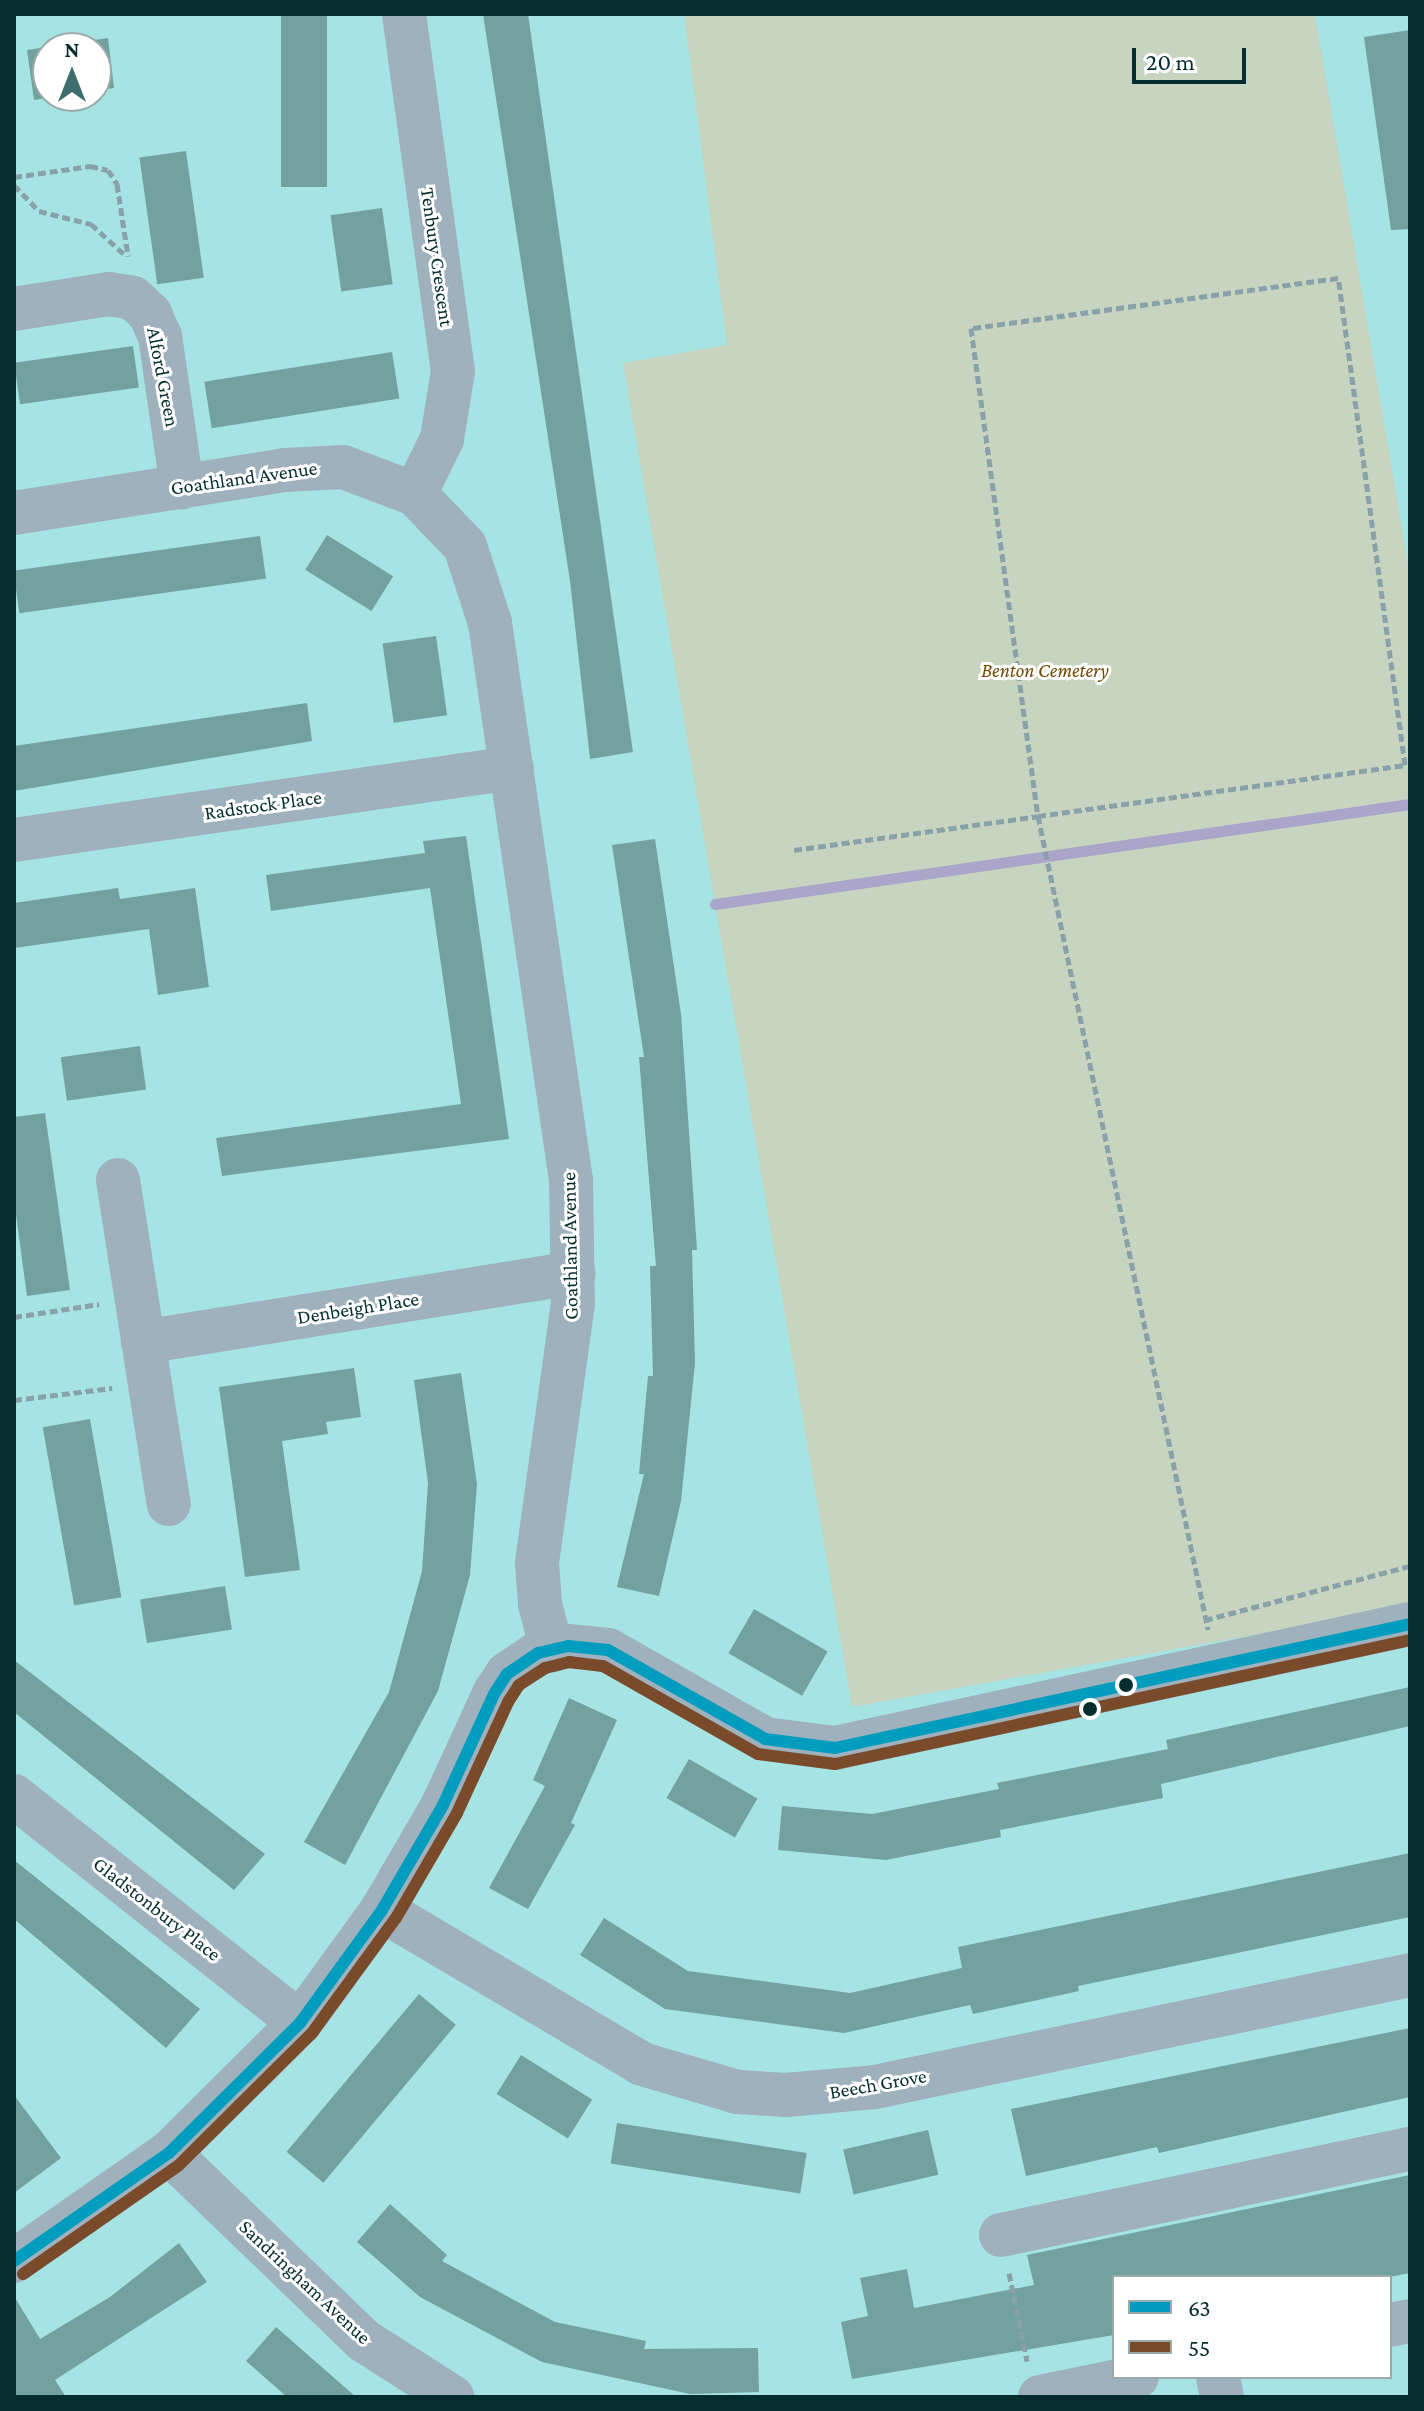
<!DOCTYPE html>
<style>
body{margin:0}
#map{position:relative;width:1424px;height:2411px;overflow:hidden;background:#a5e4e3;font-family:"Crimson Pro",serif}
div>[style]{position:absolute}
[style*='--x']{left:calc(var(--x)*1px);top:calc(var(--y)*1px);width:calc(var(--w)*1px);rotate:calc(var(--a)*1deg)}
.green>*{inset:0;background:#c7d4bf}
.stream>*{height:11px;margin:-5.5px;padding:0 5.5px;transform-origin:5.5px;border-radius:5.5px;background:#aba5ca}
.building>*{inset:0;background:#73a1a0;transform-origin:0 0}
.path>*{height:5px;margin-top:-2.5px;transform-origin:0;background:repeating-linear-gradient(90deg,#89a1a8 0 8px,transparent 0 12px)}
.minor>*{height:44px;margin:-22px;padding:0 22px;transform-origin:22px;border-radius:22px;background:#9eb1bc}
.bus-1>*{height:12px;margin:-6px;padding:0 6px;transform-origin:6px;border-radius:6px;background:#009dbe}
.bus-2>*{height:12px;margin:-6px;padding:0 6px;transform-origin:6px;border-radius:6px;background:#7a4b2a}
.dots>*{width:22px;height:22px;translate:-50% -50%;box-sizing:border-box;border:4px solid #fff;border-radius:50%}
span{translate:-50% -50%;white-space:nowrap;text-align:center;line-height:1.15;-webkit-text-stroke:6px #fff;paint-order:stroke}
.street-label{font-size:20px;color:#052d2d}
.park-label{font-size:20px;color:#714a03;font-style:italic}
.frame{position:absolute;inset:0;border:16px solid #052d2d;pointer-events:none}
.legend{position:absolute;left:1112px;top:2275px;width:280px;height:104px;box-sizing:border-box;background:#fff;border:2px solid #9babab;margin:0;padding:10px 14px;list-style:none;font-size:24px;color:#052d2d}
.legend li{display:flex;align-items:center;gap:16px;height:40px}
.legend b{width:40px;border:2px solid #9babab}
.north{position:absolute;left:32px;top:32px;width:80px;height:80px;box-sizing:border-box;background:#fff;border:2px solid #9babab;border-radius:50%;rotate:0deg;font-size:22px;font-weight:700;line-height:32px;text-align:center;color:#052d2d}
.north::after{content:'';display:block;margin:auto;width:28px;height:36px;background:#3d6d6d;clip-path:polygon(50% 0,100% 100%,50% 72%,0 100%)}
.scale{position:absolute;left:1132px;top:48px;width:114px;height:36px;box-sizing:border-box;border:4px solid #052d2d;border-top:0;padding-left:10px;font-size:24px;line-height:28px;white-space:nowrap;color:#052d2d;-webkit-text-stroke:6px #fff;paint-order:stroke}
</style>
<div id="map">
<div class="green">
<div style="clip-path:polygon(684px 14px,1315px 14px,1410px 576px,1410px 1607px,852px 1707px,623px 363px,727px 345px)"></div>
</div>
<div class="stream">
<div style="--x:715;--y:904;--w:702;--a:-8.19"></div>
</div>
<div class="building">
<div style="left:281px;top:14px;width:46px;height:173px"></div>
<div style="clip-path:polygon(483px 14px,528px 14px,633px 752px,590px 759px,570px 581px)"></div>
<div style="clip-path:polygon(1410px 30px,1410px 229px,1391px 230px,1364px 37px)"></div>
<div style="clip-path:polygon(108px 38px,114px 88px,96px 91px,96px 48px,48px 48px,48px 96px,61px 96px,34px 100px,27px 50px)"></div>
<div style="left:186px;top:151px;width:128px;height:47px;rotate:82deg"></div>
<div style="left:382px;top:208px;width:77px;height:52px;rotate:82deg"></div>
<div style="left:133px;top:346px;width:42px;height:120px;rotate:82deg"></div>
<div style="left:392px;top:352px;width:47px;height:190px;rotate:81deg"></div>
<div style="left:327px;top:535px;width:78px;height:41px;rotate:32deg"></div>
<div style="left:260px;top:536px;width:43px;height:249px;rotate:82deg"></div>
<div style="left:436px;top:636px;width:80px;height:54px;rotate:82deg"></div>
<div style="clip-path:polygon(307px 703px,312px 741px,14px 791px,14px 746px)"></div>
<div style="clip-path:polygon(466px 836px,509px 1139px,222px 1176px,216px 1138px,461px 1104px,430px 888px,271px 911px,266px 875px,425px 853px,423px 841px)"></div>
<div style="clip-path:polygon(655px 839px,681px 1014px,697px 1250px,692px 1250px,695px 1363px,681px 1501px,659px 1596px,617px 1587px,644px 1474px,639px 1474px,648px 1376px,653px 1376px,650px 1266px,656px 1266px,639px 1057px,644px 1057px,612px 845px)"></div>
<div style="clip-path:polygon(118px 888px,120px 899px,195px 888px,209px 987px,158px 995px,149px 929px,14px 948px,14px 903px)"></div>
<div style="left:140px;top:1046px;width:44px;height:80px;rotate:82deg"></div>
<div style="clip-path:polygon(45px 1113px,70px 1290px,27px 1296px,14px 1200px,14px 1117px)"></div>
<div style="clip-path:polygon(354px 1368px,361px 1417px,326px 1422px,328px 1434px,282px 1441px,300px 1570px,245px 1577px,219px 1387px)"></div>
<div style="clip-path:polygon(461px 1373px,477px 1484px,470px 1575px,438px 1691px,345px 1865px,304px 1842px,389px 1692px,422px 1571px,428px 1483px,414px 1380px)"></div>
<div style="left:90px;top:1419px;width:181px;height:48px;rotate:80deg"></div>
<div style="left:225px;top:1586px;width:44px;height:86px;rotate:81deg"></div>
<div style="left:754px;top:1609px;width:85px;height:51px;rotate:30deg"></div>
<div style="clip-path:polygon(14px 1660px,265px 1854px,234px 1890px,14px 1712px)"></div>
<div style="clip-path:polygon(1410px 1687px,1410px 1726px,1161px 1784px,1163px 1798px,1000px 1830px,1001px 1837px,886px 1860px,778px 1850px,782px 1806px,872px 1814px,999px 1789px,997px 1783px,1168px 1749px,1166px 1740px)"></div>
<div style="clip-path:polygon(569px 1698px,617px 1720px,571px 1823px,575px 1825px,528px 1909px,489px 1888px,545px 1786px,533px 1780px)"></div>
<div style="left:689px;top:1759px;width:79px;height:45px;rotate:30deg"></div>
<div style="clip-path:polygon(1410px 1853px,1410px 1917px,1078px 1986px,1079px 1991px,973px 2014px,970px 2005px,844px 2033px,665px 2009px,580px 1955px,604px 1918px,688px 1971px,850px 1993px,962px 1968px,958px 1947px)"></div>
<div style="clip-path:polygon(14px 1860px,200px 2009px,166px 2048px,14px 1919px)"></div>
<div style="left:419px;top:1994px;width:48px;height:206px;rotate:40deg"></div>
<div style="clip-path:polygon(1410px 2028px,1410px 2097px,1159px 2153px,1157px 2147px,1026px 2176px,1011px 2109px)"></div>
<div style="left:521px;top:2055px;width:84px;height:46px;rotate:32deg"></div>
<div style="clip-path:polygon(14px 2095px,61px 2158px,14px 2193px)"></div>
<div style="left:617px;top:2123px;width:192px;height:41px;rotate:9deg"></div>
<div style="left:928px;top:2130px;width:46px;height:87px;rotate:77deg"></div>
<div style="clip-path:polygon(1410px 2175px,1410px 2273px,1389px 2277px,1114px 2277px,1114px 2335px,852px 2379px,841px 2322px,868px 2316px,860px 2278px,907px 2269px,914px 2308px,1034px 2285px,1027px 2255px)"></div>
<div style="clip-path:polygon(390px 2204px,447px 2255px,442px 2261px,555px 2322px,646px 2341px,644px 2349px,758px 2348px,759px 2392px,690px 2394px,542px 2362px,420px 2297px,357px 2242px)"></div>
<div style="clip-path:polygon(179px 2243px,207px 2282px,55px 2380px,66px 2397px,14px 2397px,14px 2296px,40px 2339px,110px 2297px)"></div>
<div style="clip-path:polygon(276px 2327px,356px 2397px,287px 2397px,246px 2361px)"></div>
</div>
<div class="path">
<div style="--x:14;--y:177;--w:77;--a:-8.2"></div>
<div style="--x:90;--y:166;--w:18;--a:13"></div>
<div style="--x:108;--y:170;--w:17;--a:57"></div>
<div style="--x:117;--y:184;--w:73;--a:81.3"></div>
<div style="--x:14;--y:185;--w:36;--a:46"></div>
<div style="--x:39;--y:211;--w:54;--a:14"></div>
<div style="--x:91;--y:224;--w:45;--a:42.3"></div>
<div style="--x:794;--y:850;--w:246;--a:-7.9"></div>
<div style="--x:1038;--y:816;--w:371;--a:-7.9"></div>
<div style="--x:1405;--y:765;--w:492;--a:-97.8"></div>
<div style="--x:1338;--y:278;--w:370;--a:172.2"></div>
<div style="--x:971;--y:328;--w:493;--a:82.2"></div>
<div style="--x:1038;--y:816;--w:831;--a:78.19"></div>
<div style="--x:14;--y:1317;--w:86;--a:-8.7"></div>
<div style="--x:14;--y:1400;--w:99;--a:-7"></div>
<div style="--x:1205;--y:1620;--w:212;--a:-14.8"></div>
<div style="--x:1009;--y:2273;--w:90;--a:78.4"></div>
</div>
<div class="minor">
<div style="--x:404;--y:14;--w:360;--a:82.2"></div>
<div style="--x:453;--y:371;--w:69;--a:99.2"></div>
<div style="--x:442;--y:439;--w:61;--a:116.1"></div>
<div style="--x:14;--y:309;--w:96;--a:-9"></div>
<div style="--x:109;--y:294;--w:24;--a:9"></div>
<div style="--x:133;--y:298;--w:23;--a:43"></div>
<div style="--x:150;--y:314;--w:24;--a:66"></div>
<div style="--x:160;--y:336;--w:153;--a:81.7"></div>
<div style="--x:14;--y:513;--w:274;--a:-9"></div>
<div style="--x:285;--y:470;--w:58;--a:-3"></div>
<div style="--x:343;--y:467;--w:77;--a:20.6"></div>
<div style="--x:415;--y:494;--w:72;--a:46.1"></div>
<div style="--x:465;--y:546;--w:81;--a:72"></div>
<div style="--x:490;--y:623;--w:563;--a:81.73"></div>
<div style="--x:571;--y:1180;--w:123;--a:89.1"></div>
<div style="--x:573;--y:1303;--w:262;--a:97.9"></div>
<div style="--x:537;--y:1563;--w:41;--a:85.8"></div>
<div style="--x:540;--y:1604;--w:48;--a:75.4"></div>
<div style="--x:14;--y:840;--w:503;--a:-8.23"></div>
<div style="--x:118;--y:1180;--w:328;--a:81.1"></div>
<div style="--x:143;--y:1342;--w:436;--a:-9.1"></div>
<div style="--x:14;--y:1796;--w:365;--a:38.4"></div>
<div style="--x:382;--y:1910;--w:302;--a:30.6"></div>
<div style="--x:642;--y:2064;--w:100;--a:16.3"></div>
<div style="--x:738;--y:2092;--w:48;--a:3.6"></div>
<div style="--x:786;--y:2095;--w:89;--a:-5.1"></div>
<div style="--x:875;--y:2087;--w:547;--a:-11.82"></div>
<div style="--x:169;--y:2153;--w:269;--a:43.9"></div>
<div style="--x:363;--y:2340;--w:106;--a:32.6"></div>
<div style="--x:1001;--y:2235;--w:418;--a:-11.9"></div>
<div style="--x:14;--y:2261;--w:189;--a:-34.9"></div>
<div style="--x:169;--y:2153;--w:185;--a:-44.8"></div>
<div style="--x:300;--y:2023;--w:140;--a:-54"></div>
<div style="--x:382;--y:1910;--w:121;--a:-59.8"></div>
<div style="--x:443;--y:1805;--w:122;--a:-65.3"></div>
<div style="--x:494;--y:1694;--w:24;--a:-57"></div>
<div style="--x:507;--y:1674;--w:37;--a:-34"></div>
<div style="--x:538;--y:1653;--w:31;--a:-13"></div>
<div style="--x:568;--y:1646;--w:40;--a:5.7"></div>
<div style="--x:608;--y:1650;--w:180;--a:29.5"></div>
<div style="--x:765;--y:1739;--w:71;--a:7.3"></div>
<div style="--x:835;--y:1748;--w:588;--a:-12.17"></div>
<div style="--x:1390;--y:2325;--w:20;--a:-11"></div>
<div style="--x:1218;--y:2377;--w:20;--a:79"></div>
<div style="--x:1040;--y:2397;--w:99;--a:-11.7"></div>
</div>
<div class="bus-1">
<div style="--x:14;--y:2261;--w:189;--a:-34.9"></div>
<div style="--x:169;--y:2153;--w:185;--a:-44.8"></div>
<div style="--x:300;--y:2023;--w:140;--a:-54"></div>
<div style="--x:382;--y:1910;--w:121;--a:-59.8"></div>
<div style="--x:443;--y:1805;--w:122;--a:-65.3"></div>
<div style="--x:494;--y:1694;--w:24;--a:-57"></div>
<div style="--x:507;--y:1674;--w:37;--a:-34"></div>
<div style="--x:538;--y:1653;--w:31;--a:-13"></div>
<div style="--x:568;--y:1646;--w:40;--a:5.7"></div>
<div style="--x:608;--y:1650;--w:180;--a:29.5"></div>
<div style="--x:765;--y:1739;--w:71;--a:7.3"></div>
<div style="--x:835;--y:1748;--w:588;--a:-12.17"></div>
</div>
<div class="bus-2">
<div style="--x:23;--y:2274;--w:190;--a:-34.9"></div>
<div style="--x:179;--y:2165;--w:187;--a:-44.8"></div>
<div style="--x:312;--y:2033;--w:142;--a:-53.9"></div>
<div style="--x:396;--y:1918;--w:121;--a:-59.8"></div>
<div style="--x:457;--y:1813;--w:122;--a:-65.3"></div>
<div style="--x:508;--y:1702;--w:20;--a:-57"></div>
<div style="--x:519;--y:1685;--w:31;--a:-33"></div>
<div style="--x:545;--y:1668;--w:25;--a:-14"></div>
<div style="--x:569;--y:1662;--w:34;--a:7"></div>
<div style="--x:603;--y:1666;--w:178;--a:29.6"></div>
<div style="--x:758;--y:1754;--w:78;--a:7.4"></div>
<div style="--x:835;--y:1764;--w:588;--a:-12.17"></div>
</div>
<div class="dots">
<div style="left:1126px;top:1685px;background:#052d2d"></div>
<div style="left:1090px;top:1709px;background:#052d2d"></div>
</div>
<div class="street-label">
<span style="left:437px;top:257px;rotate:82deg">Tenbury Crescent</span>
<span style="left:163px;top:377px;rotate:79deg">Alford Green</span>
<span style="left:244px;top:478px;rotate:-8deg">Goathland Avenue</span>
<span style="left:263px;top:805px;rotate:-8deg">Radstock Place</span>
<span style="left:570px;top:1246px;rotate:-91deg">Goathland Avenue</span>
<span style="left:358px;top:1308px;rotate:-9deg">Denbeigh Place</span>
<span style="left:157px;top:1909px;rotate:38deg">Gladstonbury Place</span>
<span style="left:878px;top:2084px;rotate:-10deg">Beech Grove</span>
<span style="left:305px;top:2282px;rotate:43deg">Sandringham Avenue</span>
</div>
<div class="park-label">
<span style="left:1045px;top:670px">Benton Cemetery</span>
</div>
<div class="frame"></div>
<ul class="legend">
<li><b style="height:10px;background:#009dbe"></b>63</li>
<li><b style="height:10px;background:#7a4b2a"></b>55</li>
</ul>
<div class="north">N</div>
<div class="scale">20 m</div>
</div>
